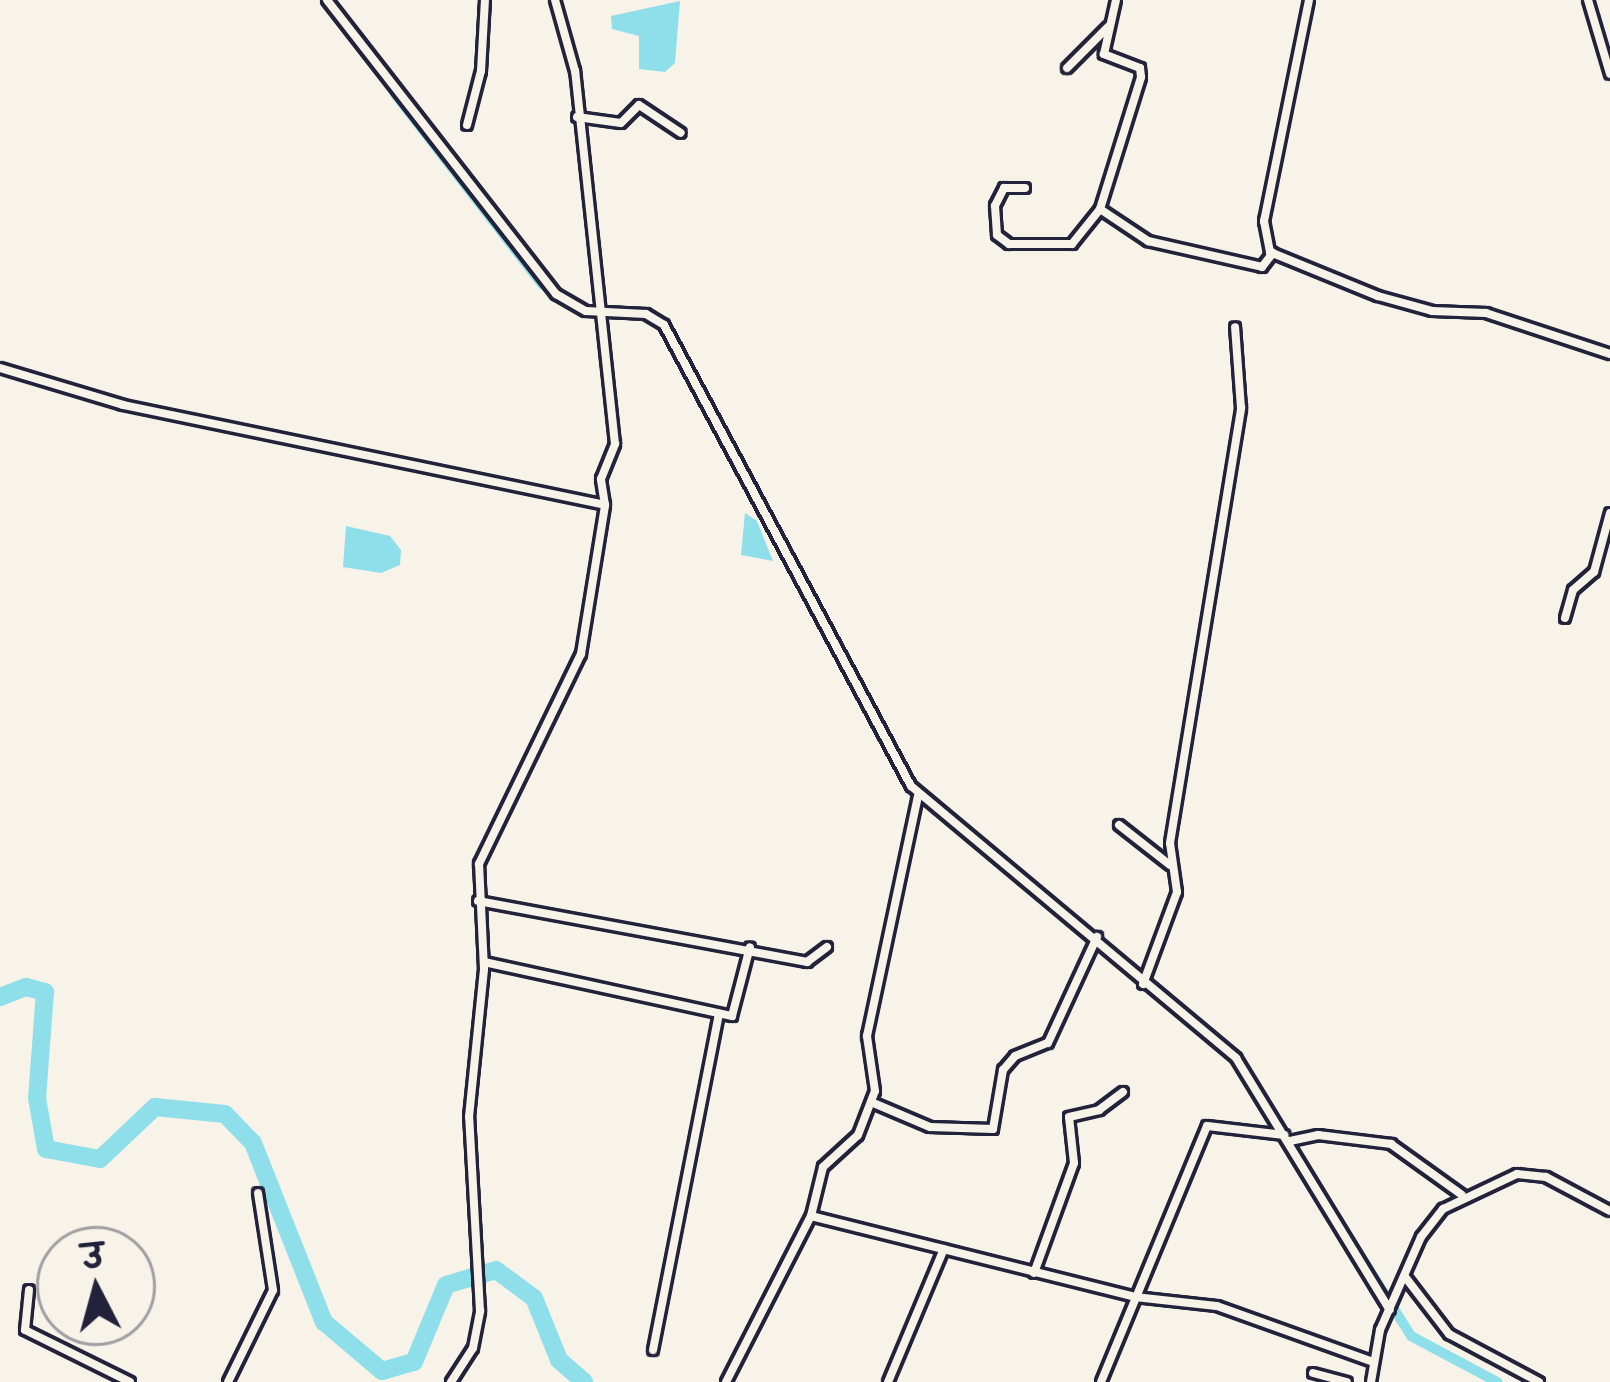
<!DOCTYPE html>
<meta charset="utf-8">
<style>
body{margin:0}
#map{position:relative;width:1610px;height:1382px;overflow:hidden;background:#f7f3e8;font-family:"Playpen Sans","Playpen Sans Deva",sans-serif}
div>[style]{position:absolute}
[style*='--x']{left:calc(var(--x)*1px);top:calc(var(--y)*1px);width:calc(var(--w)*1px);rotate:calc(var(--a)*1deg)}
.water>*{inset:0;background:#8fdfea}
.canal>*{height:10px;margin:-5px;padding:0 5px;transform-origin:5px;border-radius:5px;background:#8fdfea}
.river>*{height:18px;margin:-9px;padding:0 9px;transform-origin:9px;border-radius:9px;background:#8fdfea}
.roads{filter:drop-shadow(3px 0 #22223b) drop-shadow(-3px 0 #22223b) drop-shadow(0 3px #22223b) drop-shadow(0 -3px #22223b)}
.street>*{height:8px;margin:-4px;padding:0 4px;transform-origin:4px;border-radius:4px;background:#f7f3e8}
span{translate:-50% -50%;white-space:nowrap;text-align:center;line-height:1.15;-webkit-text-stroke:12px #f7f3e8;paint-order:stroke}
.north{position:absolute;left:36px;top:1226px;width:120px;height:120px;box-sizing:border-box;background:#f7f3e8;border:3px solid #a29fa3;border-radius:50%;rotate:354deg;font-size:33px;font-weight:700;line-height:48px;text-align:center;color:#22223b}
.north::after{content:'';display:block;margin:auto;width:42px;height:54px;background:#22223b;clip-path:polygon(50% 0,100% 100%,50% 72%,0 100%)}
</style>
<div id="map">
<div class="water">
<div style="clip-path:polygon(680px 1px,675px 63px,665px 72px,639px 69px,639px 36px,612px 29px,611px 16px)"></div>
<div style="clip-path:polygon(745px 513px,757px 521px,773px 561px,741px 555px)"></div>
<div style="clip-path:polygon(346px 526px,390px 536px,401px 550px,400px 565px,381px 573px,343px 567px)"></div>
</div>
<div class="canal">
<div style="--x:395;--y:94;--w:240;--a:52.3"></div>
<div style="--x:542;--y:284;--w:45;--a:30.5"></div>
<div style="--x:875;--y:726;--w:42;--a:59.7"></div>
<div style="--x:1231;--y:1051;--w:337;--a:57.7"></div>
<div style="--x:1411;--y:1336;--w:98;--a:28.1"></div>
</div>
<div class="river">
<div style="--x:0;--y:997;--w:28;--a:-21"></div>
<div style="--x:26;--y:987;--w:20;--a:15"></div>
<div style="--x:45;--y:992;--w:106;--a:94.3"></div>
<div style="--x:37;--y:1098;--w:52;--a:80"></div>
<div style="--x:46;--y:1149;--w:55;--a:10.5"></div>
<div style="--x:100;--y:1159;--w:76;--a:-43.4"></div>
<div style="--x:155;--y:1107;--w:70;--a:5.7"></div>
<div style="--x:225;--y:1114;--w:40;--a:46"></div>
<div style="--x:253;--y:1143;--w:193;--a:68.4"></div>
<div style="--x:324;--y:1322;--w:76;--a:40.2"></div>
<div style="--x:382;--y:1371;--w:33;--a:-16"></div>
<div style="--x:414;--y:1362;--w:83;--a:-67.4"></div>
<div style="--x:446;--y:1285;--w:52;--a:-16.7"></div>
<div style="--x:496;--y:1270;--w:47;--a:36.4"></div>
<div style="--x:534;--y:1298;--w:67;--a:68"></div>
<div style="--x:559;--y:1360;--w:33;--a:41"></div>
</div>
<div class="roads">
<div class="street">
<div style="--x:327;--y:0;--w:373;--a:52.1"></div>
<div style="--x:556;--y:294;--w:34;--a:30"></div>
<div style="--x:586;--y:311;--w:60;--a:2.9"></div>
<div style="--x:646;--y:314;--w:21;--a:31"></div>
<div style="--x:664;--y:325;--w:523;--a:61.82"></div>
<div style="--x:911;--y:786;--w:424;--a:39.9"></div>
<div style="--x:1236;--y:1058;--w:295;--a:58.6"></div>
<div style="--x:1309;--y:0;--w:226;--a:101.5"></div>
<div style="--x:1264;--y:221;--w:32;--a:79"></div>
<div style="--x:1270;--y:252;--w:117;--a:22.2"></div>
<div style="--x:1378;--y:296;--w:56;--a:15.5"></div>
<div style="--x:1432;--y:311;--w:54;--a:2.1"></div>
<div style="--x:1486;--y:313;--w:131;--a:18.3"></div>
<div style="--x:1588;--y:0;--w:77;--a:73.4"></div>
<div style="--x:1067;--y:68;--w:58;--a:-45"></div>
<div style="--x:577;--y:117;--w:44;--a:7.8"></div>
<div style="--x:621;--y:123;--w:25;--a:-45"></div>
<div style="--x:639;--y:105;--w:50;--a:33.7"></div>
<div style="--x:467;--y:125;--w:56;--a:-75.5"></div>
<div style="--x:481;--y:71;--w:71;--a:-86.8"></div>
<div style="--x:1025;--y:188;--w:21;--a:180"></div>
<div style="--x:1004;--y:188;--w:20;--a:117"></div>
<div style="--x:995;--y:206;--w:29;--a:86"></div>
<div style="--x:997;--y:235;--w:15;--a:37"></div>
<div style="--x:1009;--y:244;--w:63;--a:0"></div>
<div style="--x:1072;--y:244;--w:45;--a:-51.3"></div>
<div style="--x:1100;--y:209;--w:138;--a:-72.7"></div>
<div style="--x:1141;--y:77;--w:9;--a:-96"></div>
<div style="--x:1140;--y:68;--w:39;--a:-159"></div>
<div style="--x:1104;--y:54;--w:55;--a:-77.5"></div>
<div style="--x:1100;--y:209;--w:58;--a:33.7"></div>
<div style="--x:1148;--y:241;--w:117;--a:12.8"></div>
<div style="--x:1262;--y:267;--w:18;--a:-52"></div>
<div style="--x:0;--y:368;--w:128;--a:16.7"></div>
<div style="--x:123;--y:405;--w:492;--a:11.7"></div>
<div style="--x:1565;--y:618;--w:29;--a:-74"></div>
<div style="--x:1573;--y:590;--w:28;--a:-41"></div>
<div style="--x:1594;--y:572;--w:61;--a:-74.8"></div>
<div style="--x:1119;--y:825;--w:65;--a:38.1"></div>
<div style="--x:478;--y:901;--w:335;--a:10.5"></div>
<div style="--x:807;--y:962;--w:25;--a:-37"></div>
<div style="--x:484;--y:962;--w:254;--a:12.3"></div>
<div style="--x:732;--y:1016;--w:71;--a:-75.4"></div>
<div style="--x:1143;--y:984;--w:98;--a:-69.7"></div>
<div style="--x:1177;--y:892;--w:49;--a:-98.1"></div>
<div style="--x:1170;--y:843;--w:441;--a:-80.7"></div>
<div style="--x:1241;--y:408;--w:81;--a:-94.2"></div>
<div style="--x:871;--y:1102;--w:64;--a:23"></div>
<div style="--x:930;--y:1127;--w:63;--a:1.8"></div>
<div style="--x:993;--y:1129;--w:60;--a:-80.4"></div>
<div style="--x:1003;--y:1070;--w:18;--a:-49"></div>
<div style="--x:1015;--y:1056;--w:35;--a:-22"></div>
<div style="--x:1048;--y:1043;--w:117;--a:-65.2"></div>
<div style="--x:1290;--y:1141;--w:29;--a:-12"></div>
<div style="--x:1318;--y:1135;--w:74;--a:7"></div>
<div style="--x:1391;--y:1144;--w:87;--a:35.7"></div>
<div style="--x:811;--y:1216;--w:334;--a:14"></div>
<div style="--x:1135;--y:1297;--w:82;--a:6.3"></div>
<div style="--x:1217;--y:1306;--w:166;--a:19.7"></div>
<div style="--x:1034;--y:1273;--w:117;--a:-70"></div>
<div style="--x:1074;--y:1163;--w:46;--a:-96.2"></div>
<div style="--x:1069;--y:1117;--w:31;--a:-13"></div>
<div style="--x:1099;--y:1110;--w:30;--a:-37"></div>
<div style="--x:1406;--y:1278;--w:71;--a:52.5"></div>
<div style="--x:1449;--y:1334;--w:102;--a:28.1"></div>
<div style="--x:29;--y:1290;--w:40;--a:95.7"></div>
<div style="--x:25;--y:1330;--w:117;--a:26.3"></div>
<div style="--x:653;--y:1350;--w:341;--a:-78.9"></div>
<div style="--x:1313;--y:1373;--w:35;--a:15"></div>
<div style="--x:228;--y:1382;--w:102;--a:-63.9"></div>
<div style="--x:273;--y:1290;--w:98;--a:-98.8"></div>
<div style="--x:451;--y:1382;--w:40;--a:-57.1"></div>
<div style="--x:473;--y:1348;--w:38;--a:-79"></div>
<div style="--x:480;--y:1311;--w:194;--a:-93.2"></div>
<div style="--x:469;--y:1117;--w:149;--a:-84.2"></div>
<div style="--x:484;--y:969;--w:105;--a:-92.7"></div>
<div style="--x:479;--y:864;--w:233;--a:-64.1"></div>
<div style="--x:581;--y:654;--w:151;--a:-80.8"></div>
<div style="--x:605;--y:505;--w:26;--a:-99"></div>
<div style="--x:601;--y:479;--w:38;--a:-68"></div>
<div style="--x:615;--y:444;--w:375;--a:-96.1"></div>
<div style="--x:575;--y:71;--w:74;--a:-105.7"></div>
<div style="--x:726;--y:1382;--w:186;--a:-62.9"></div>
<div style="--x:811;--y:1216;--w:50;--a:-76.2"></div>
<div style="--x:823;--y:1167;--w:47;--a:-42.4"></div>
<div style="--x:858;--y:1135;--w:47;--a:-68.9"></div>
<div style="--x:875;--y:1091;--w:56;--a:-98.3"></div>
<div style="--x:867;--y:1036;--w:245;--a:-78"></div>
<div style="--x:888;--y:1382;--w:144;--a:-67.2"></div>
<div style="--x:1101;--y:1382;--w:277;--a:-67.5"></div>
<div style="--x:1207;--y:1126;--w:78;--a:6.7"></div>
<div style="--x:1371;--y:1382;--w:53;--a:-80.2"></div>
<div style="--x:1380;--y:1330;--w:102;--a:-66.2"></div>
<div style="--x:1421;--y:1237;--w:36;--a:-52"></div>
<div style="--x:1443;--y:1209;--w:82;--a:-25.3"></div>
<div style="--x:1517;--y:1174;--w:29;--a:6"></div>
<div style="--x:1546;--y:1177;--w:72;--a:28"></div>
</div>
</div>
<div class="north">उ</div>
</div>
